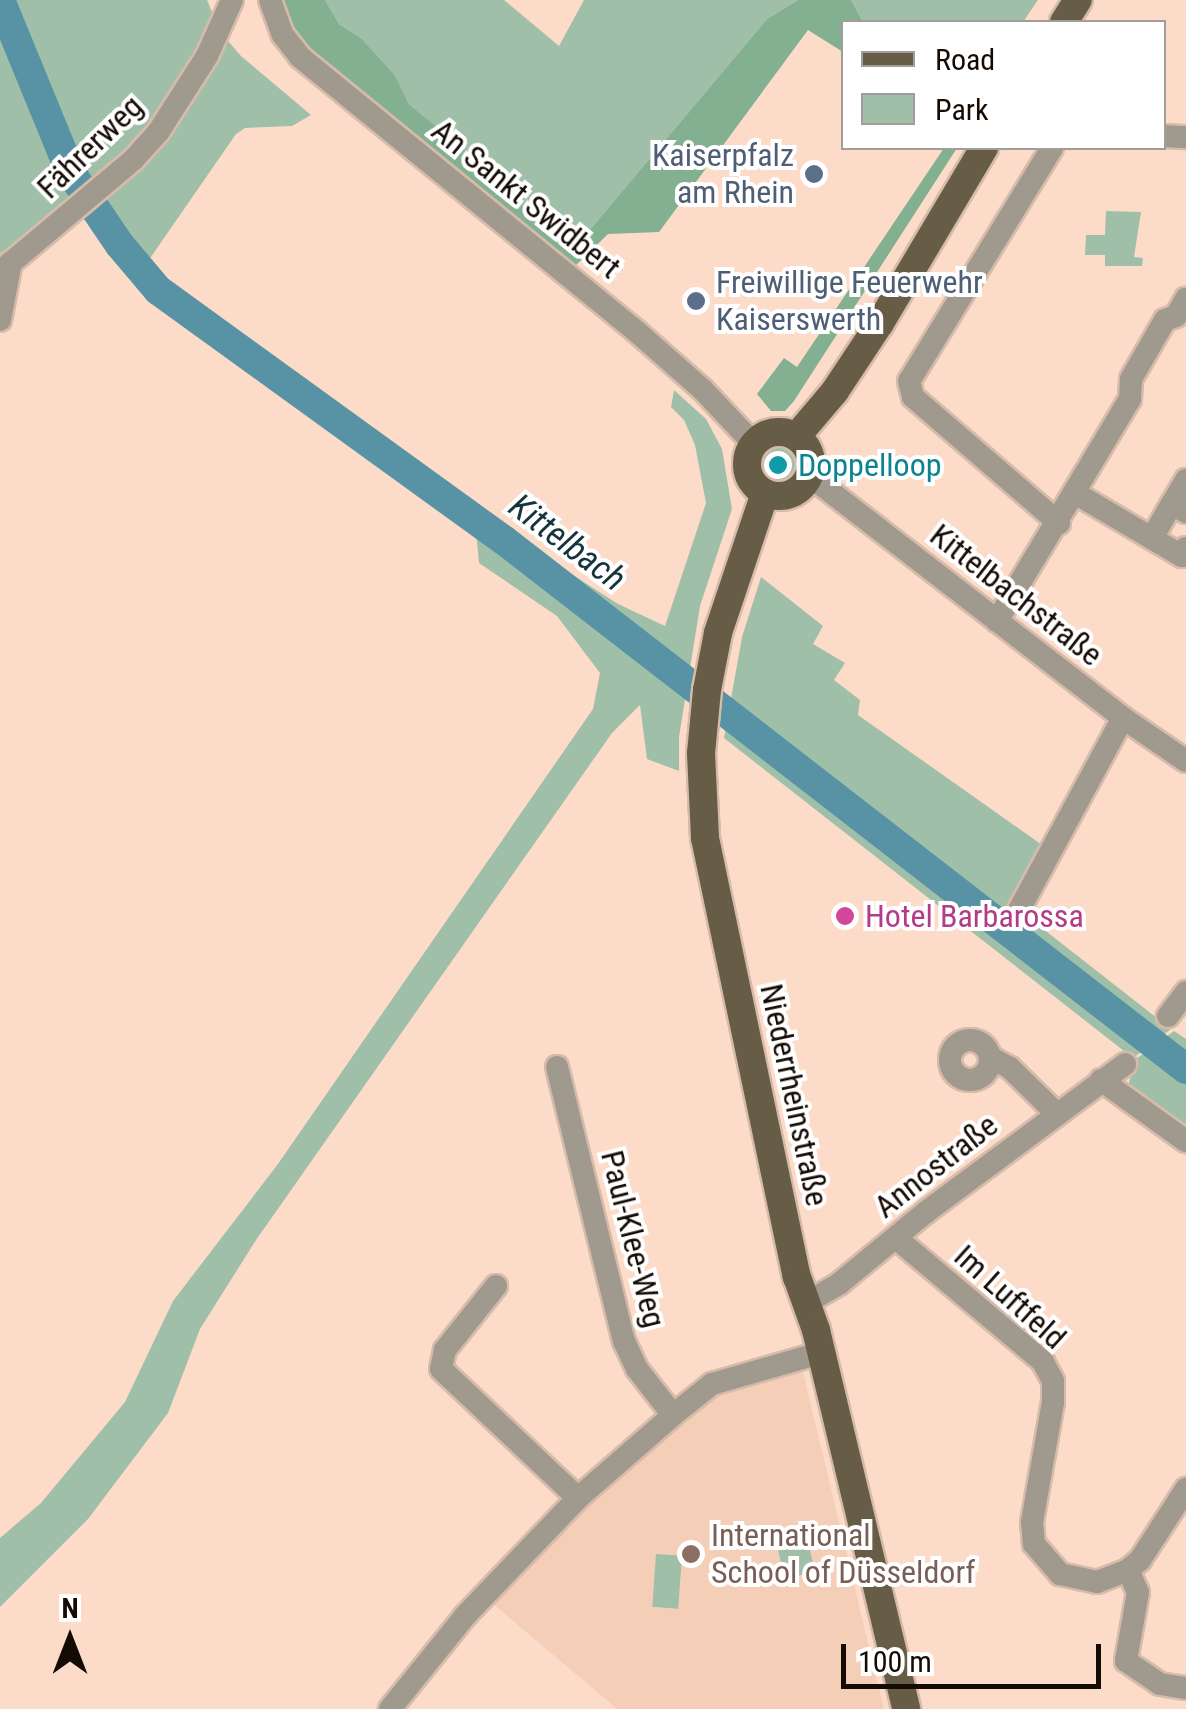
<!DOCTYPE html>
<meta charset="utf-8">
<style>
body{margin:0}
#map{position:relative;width:1186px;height:1709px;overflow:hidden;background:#fcdcc9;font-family:"Roboto Condensed",sans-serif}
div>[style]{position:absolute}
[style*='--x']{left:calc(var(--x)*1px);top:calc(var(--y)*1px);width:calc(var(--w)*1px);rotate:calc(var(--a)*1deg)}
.built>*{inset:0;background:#f5ceb7}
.green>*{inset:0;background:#9fbfa8;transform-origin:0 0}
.round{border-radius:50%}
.forest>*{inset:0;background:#83b090}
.river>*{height:30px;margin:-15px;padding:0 15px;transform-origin:15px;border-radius:15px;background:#5793a4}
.roads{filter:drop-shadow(2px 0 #d7bbaa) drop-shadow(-2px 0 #d7bbaa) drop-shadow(0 2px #d7bbaa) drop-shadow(0 -2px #d7bbaa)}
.minor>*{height:22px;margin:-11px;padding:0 11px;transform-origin:11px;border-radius:11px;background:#9f9a8d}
.minor>.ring{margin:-11px;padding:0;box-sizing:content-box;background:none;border:22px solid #9f9a8d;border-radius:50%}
.major>*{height:28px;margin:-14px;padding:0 14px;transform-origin:14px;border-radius:14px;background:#675d46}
.major>.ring{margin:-14px;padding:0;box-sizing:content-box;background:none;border:28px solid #675d46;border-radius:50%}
.dots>*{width:28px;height:28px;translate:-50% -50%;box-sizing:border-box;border:5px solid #fff;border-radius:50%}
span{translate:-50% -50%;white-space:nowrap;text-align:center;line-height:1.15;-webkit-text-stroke:8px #fff;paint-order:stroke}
.street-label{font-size:32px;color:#150b05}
.service-label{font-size:32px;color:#4e5e75}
.right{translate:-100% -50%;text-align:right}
.left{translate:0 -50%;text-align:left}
.culture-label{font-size:32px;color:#0d838f}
.hotel-label{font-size:32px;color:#b23c85}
.education-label{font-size:32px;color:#785e54}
.water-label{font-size:35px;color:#16343c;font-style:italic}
.legend{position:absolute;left:841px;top:20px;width:325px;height:130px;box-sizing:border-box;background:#fff;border:2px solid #a19d9b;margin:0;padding:12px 18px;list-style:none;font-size:30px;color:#150b05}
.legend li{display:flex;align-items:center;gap:20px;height:50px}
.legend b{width:50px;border:2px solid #a19d9b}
.north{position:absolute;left:20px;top:1589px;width:100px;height:100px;-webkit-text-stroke:8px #fff;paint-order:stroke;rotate:0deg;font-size:28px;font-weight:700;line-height:40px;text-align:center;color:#150b05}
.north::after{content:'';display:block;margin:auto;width:35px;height:45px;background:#150b05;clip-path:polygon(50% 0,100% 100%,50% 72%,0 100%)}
.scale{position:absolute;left:841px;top:1644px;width:260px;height:45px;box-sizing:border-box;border:5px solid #150b05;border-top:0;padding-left:12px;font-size:30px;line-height:35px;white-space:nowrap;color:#150b05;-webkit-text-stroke:8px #fff;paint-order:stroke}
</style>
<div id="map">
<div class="built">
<div style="clip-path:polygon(802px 1368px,884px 1709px,617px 1709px,491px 1602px,581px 1506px,711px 1389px)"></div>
</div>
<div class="green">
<div style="clip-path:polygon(5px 0,207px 0,217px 24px,155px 128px,87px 194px)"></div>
<div style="clip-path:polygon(325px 0,504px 0,559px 46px,584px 0,798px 0,767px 19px,578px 244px,409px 104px,395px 75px,361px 38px,339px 24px)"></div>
<div style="clip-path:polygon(851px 0,1038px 0,1023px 22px,863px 22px)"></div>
<div style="clip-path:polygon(0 11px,71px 202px,0 263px)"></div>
<div style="clip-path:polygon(223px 35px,241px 56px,311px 115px,292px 126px,245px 128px,236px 134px,144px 267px,99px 202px)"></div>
<div style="clip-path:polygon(1106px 211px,1141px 212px,1134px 257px,1143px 258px,1142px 266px,1105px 266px,1105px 255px,1085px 255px,1086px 235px,1105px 235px)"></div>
<div style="clip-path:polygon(674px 390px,706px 419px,722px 449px,732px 509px,700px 606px,679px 737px,679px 771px,647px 759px,640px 705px,612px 733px,256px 1240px,200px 1329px,168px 1413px,88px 1519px,0 1607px,0 1538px,41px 1503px,125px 1402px,173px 1301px,278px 1164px,593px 709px,600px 673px,557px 616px,479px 563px,476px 531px,525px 544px,618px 604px,665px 626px,706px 503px,695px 445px,684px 420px,671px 407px)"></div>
<div class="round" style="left:756px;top:441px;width:44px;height:44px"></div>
<div style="clip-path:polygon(761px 577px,823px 626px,813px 644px,845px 663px,834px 680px,860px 700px,858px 715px,1045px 847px,1015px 907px,1171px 1029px,1133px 1058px,724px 738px,742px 637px)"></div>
<div style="clip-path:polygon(1174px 1031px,1186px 1039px,1186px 1127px,1127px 1089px,1136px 1059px)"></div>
<div style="left:805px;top:1529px;width:44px;height:31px;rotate:77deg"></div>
<div style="left:656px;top:1554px;width:26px;height:53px;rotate:4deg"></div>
</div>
<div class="forest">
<div style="clip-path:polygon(281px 0,325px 0,339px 24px,361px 38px,395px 75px,409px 104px,578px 244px,767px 19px,798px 0,851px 0,863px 22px,844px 22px,843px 52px,808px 30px,659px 232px,608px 234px,575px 266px,308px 51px,294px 33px)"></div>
<div style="clip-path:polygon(944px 148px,957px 148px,794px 401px,785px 411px,771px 411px,757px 394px,784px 358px,797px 367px)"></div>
</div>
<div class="river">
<div style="--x:0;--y:0;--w:187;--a:67.7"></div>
<div style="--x:71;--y:173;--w:87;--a:55.8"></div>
<div style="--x:120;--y:245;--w:59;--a:49.8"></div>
<div style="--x:158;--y:290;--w:428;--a:35.9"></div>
<div style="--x:505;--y:541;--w:862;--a:37.79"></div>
</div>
<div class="roads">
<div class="minor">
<div style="--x:270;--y:0;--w:37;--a:70"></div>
<div style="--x:283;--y:35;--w:28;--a:52"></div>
<div style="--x:300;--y:57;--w:434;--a:39.2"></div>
<div style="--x:636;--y:331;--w:89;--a:41.4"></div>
<div style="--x:703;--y:390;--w:73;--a:46.7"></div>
<div style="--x:1164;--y:136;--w:22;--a:3"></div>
<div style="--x:1052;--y:148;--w:273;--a:121.5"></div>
<div style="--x:909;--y:381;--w:16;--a:76"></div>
<div style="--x:913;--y:397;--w:193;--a:40.8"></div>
<div style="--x:0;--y:272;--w:174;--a:-40.1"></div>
<div style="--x:133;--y:160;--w:39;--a:-48"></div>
<div style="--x:159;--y:131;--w:89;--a:-57.4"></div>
<div style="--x:207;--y:56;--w:61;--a:-65.9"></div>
<div style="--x:0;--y:320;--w:59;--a:-79.3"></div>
<div style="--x:810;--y:476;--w:396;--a:37.7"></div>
<div style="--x:1123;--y:718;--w:76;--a:34.3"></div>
<div style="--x:1075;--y:493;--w:124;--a:30.5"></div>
<div style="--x:1182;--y:556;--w:9;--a:-63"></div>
<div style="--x:1172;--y:504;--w:28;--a:-60"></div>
<div style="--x:1152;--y:538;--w:39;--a:-60"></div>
<div style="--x:1172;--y:504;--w:16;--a:30"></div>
<div style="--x:997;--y:621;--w:259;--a:-59.1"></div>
<div style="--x:1130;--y:399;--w:20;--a:-87"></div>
<div style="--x:1131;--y:379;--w:68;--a:-60"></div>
<div style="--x:1165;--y:320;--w:12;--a:-20"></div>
<div style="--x:1176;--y:316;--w:20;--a:-60"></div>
<div style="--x:1019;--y:910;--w:218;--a:-61.6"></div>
<div style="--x:1168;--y:1016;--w:30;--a:-53"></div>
<div class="ring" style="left:950px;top:1040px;width:18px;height:18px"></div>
<div style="--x:990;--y:1057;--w:23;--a:29"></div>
<div style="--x:1010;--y:1068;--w:66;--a:44.4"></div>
<div style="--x:557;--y:1067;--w:282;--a:76.3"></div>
<div style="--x:624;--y:1341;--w:31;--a:65"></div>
<div style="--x:637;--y:1369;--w:58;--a:52"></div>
<div style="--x:1101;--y:1080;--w:105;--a:35.7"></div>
<div style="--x:896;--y:1238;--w:192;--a:40.1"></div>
<div style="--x:1043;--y:1362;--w:21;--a:62"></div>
<div style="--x:1053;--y:1381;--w:21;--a:90"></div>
<div style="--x:1053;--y:1402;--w:122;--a:99.9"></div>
<div style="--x:1032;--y:1522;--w:22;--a:85"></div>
<div style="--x:1034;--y:1544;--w:40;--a:49"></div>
<div style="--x:1060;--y:1574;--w:38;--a:12"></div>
<div style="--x:1097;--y:1582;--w:33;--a:-21"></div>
<div style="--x:1128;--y:1570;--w:16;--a:-40"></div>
<div style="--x:1140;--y:1560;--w:85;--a:-57.1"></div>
<div style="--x:496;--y:1286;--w:82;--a:128.6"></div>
<div style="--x:445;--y:1350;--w:19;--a:102"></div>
<div style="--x:441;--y:1369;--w:188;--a:43.3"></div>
<div style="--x:806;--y:1303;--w:39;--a:-30"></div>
<div style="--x:840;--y:1283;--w:112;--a:-39.5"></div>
<div style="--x:926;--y:1212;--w:248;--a:-36.6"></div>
<div style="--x:1128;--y:1570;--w:24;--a:66"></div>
<div style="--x:1138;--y:1592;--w:70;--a:99.9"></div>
<div style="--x:1126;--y:1661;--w:41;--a:34.1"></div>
<div style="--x:1160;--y:1684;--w:26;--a:9"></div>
<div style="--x:390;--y:1709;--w:119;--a:-51.1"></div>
<div style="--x:465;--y:1616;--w:163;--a:-46.2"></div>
<div style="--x:578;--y:1498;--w:126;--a:-41.1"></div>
<div style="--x:673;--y:1415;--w:50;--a:-38.5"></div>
<div style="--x:712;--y:1384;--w:112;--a:-16"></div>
</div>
<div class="major">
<div style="--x:1064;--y:22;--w:26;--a:-58"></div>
<div class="ring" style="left:747px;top:432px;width:36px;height:36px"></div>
<div style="--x:797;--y:436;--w:59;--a:-49.8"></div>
<div style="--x:835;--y:391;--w:82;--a:-56.5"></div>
<div style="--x:880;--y:323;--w:204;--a:-59.3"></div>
<div style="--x:765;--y:493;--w:148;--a:108.6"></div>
<div style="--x:718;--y:633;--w:58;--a:100.9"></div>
<div style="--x:707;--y:690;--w:63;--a:95.4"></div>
<div style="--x:701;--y:753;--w:85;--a:87.3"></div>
<div style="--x:705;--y:838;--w:449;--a:78.2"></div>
<div style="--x:797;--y:1277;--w:56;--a:70.3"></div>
<div style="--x:816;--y:1330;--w:390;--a:76.6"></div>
</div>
</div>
<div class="dots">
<div style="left:814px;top:174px;background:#5c6f8a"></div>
<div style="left:696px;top:301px;background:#5c6f8a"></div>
<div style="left:778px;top:465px;background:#0f9aa8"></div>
<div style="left:845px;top:916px;background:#d1479c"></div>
<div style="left:691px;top:1554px;background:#8d6e63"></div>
</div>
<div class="street-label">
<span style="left:90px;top:147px;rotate:-44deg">Fährerweg</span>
<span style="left:526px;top:199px;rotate:39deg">An Sankt Swidbert</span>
<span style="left:1016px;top:595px;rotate:38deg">Kittelbachstraße</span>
<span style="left:794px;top:1095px;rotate:78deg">Niederrheinstraße</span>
<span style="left:936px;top:1166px;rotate:-38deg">Annostraße</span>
<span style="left:633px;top:1239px;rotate:76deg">Paul-Klee-Weg</span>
<span style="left:1010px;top:1297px;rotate:42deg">Im Luftfeld</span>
</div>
<div class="service-label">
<span class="right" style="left:794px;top:174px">Kaiserpfalz<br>am Rhein</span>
<span class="left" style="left:716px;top:301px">Freiwillige Feuerwehr<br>Kaiserswerth</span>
</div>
<div class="culture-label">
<span class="left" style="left:798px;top:465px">Doppelloop</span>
</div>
<div class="hotel-label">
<span class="left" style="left:865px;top:916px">Hotel Barbarossa</span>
</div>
<div class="education-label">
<span class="left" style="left:711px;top:1554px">International<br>School of Düsseldorf</span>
</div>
<div class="water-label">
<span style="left:567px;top:543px;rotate:37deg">Kittelbach</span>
</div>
<ul class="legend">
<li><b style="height:12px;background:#675d46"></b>Road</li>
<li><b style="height:28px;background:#9fbfa8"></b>Park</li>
</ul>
<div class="north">N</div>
<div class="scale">100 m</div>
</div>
